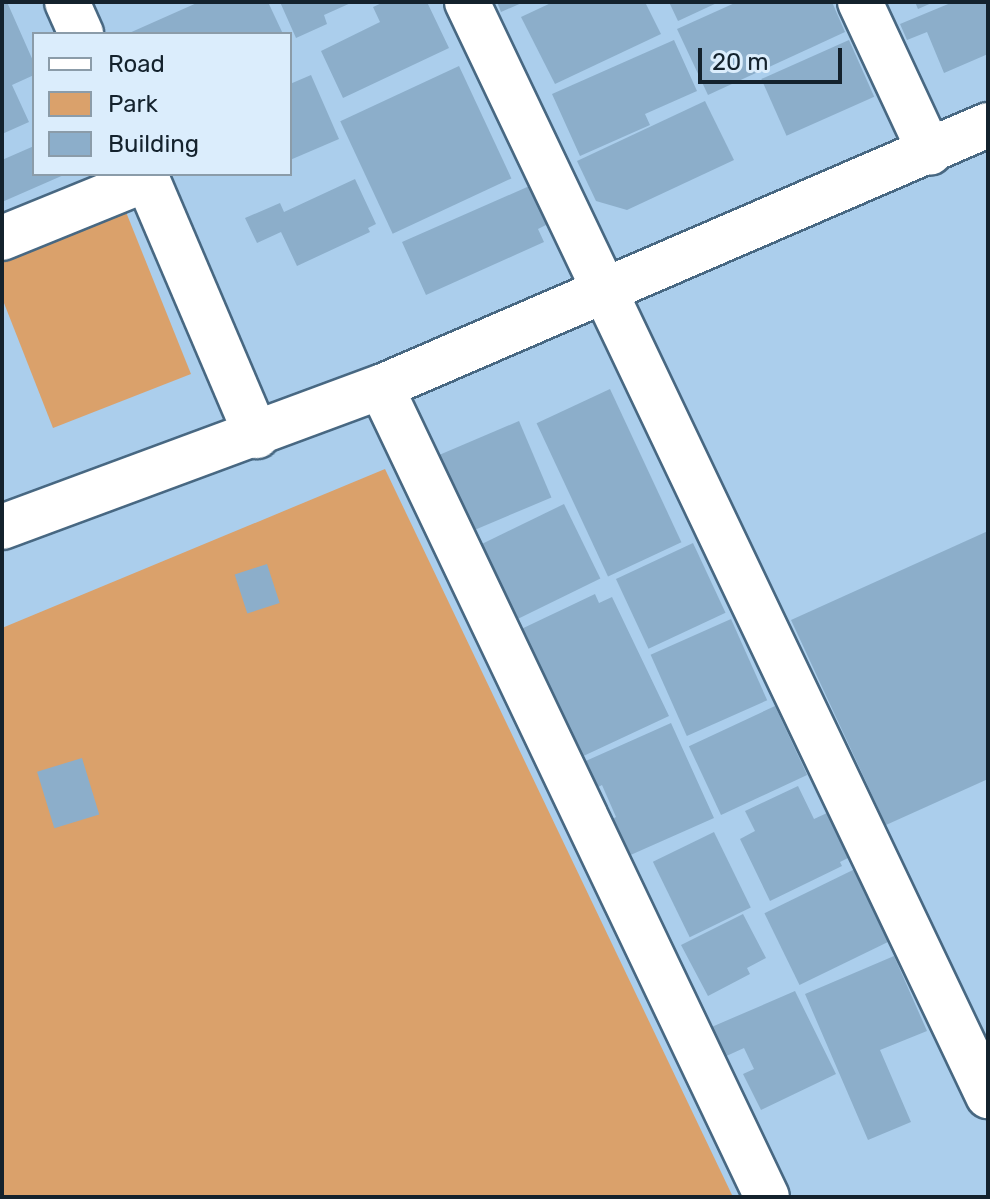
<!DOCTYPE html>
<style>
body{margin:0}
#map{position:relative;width:990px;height:1199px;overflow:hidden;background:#abceec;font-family:Rubik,sans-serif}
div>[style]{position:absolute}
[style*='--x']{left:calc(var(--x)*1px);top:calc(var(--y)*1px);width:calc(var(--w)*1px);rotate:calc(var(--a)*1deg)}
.green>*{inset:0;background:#daa16b}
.building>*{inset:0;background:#8caeca;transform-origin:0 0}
.roads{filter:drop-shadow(2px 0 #486882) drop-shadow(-2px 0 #486882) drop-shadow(0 2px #486882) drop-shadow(0 -2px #486882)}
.street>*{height:44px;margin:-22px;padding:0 22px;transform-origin:22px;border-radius:22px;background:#fff}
.secondary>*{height:44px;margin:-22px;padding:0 22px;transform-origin:22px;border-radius:22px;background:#fff}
span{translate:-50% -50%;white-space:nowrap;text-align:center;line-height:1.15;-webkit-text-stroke:8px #dbedfc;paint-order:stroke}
.frame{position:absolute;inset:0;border:4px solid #14222d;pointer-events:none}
.legend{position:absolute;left:32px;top:32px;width:260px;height:144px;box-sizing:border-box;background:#dbedfc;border:2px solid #8b9ca9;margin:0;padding:10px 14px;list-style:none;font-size:24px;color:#14222d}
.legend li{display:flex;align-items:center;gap:16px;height:40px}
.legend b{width:40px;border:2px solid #8b9ca9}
.scale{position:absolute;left:698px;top:48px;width:144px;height:36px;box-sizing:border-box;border:4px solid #14222d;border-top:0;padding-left:10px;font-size:24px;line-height:28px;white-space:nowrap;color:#14222d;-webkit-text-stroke:6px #dbedfc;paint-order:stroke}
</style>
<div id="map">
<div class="green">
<div style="clip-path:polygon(126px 212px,191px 374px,53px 428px,2px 298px,2px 262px)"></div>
<div style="clip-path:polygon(385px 469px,733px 1197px,2px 1197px,2px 628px)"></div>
</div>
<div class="building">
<div style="clip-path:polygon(2px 2px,7px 2px,34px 63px,34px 75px,12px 85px,29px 122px,2px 134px)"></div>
<div style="clip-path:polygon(199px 2px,268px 2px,283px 34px,127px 34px)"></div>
<div style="clip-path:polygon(280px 2px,353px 2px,324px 15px,327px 24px,296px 38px)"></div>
<div style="clip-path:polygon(384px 2px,427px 2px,449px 48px,343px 98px,321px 51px,380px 22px,373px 7px)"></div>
<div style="clip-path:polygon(497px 2px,524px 2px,501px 12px)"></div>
<div style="clip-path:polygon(553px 2px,645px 2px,661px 34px,555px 84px,521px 17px)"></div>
<div style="clip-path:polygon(669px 2px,719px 2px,678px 21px)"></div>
<div style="clip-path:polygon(737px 2px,832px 2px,845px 32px,708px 95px,677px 29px)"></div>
<div style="clip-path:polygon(915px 2px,934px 2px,918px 9px)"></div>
<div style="clip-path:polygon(953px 2px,988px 2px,988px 54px,944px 73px,927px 32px,907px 40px,900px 24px)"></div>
<div style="clip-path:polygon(674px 40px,697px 91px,645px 114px,650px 125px,580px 156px,552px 94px)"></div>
<div style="left:849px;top:40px;width:62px;height:96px;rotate:66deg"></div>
<div style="left:459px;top:66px;width:124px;height:131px;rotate:65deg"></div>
<div style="clip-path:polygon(311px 75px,339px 139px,290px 160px,290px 84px)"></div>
<div style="clip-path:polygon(705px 101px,734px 160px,627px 210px,596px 201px,577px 161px)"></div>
<div style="clip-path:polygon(34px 146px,34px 174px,66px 174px,2px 202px,2px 160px)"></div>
<div style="clip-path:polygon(355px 179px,376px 224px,368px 228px,370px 232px,297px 266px,281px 232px,257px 243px,245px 218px,280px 203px,284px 212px)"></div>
<div style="clip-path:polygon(534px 184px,552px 222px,538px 229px,544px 242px,426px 295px,402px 242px)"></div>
<div style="left:610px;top:389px;width:169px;height:81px;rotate:65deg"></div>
<div style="left:519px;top:421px;width:83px;height:90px;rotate:67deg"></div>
<div style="left:564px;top:504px;width:83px;height:96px;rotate:64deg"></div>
<div style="clip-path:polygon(988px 531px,988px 779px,886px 825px,791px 620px)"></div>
<div style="left:693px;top:543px;width:77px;height:85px;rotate:65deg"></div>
<div style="left:267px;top:564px;width:41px;height:34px;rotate:72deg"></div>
<div style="clip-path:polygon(595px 594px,599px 603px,612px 597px,669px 716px,577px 759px,515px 632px)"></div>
<div style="left:731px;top:619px;width:89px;height:88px;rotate:66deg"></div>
<div style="left:775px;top:706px;width:76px;height:95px;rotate:65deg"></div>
<div style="clip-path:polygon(671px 723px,714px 818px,626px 857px,609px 821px,616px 817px,602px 785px,591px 791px,579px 764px)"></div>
<div style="left:82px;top:758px;width:59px;height:47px;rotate:73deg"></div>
<div style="clip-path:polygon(798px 786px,814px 819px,827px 813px,848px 858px,840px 862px,842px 866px,770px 901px,740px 839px,755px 831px,745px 811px)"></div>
<div style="left:714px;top:832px;width:84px;height:68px;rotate:64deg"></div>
<div style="left:857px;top:868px;width:80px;height:103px;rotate:64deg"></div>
<div style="clip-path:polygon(743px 914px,766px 958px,747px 968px,750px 974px,708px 996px,681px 945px)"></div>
<div style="clip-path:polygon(894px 956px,927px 1031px,880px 1050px,911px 1122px,868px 1140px,805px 994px)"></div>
<div style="clip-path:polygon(795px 991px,836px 1074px,761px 1110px,743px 1074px,754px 1069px,744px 1048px,722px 1058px,707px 1029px)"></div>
</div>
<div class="roads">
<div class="street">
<div style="--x:67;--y:2;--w:35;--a:66"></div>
<div style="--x:467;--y:2;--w:1212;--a:64.53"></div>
<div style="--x:860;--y:2;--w:166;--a:65"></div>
<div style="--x:145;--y:174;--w:285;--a:66.9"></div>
<div style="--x:2;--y:238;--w:157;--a:-22.1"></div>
<div style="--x:381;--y:387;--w:897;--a:64.52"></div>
</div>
<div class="secondary">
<div style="--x:2;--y:527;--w:404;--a:-20.3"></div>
<div style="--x:381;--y:387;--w:661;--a:-23.35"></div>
</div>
</div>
<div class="frame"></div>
<ul class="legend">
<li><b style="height:10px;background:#fff"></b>Road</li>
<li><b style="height:22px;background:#daa16b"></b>Park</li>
<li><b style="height:22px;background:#8caeca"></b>Building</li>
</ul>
<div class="scale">20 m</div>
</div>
